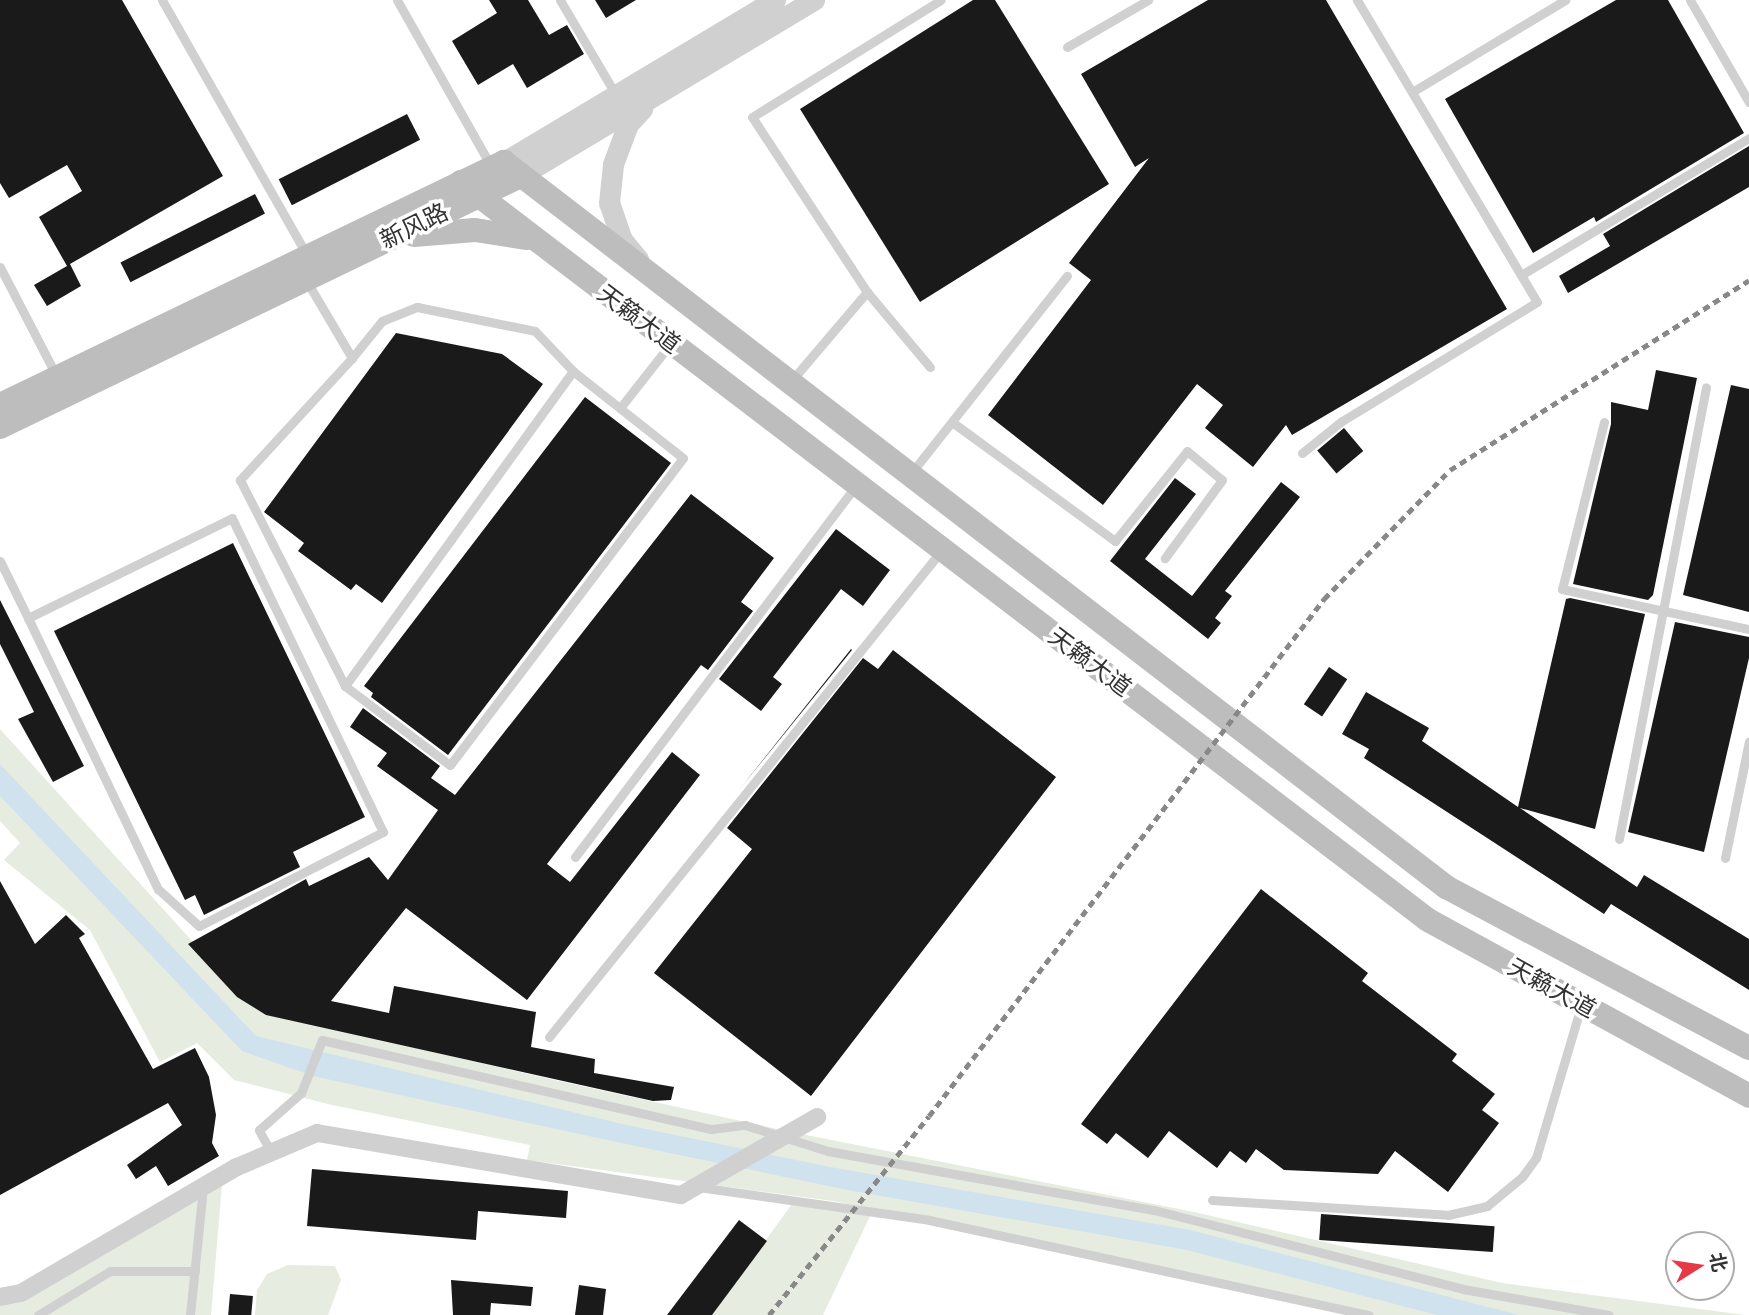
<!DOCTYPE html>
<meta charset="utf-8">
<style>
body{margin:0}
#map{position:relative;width:1749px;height:1315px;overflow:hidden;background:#fff;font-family:"Public Sans","Noto Sans SC",sans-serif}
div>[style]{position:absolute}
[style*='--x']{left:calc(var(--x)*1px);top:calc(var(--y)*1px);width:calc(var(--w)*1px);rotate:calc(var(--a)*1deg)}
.green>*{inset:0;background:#e6ecdf}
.water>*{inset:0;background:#cfe2ee}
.building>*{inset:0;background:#1a1a1a;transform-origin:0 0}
.service>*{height:9px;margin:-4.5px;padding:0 4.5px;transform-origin:4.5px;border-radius:4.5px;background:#d0d0d0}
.minor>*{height:18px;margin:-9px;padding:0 9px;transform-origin:9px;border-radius:9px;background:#d0d0d0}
.tertiary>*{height:21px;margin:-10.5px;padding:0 10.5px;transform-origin:10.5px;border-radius:10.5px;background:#d0d0d0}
.secondary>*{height:24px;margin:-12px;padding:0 12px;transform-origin:12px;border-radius:12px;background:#bdbdbd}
.rail>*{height:5px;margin-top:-2.5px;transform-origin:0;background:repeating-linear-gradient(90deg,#888 0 7px,transparent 0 12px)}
span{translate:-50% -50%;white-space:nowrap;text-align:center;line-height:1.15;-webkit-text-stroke:7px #fff;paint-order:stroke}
.street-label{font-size:24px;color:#333}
.north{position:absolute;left:1665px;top:1231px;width:70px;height:70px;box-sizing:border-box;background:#fff;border:2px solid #adadad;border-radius:50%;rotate:78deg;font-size:19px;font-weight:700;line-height:28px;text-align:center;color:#333}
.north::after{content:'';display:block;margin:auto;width:24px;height:32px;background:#e63946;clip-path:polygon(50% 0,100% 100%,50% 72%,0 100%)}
</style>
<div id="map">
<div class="green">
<div style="clip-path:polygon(0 729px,193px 942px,189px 946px,237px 996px,365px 1036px,559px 1081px,791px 1132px,1194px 1212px,1502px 1283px,1745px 1315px,1369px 1315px,1125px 1259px,833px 1201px,527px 1160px,530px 1145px,332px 1105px,234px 1080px,197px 1043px,160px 1062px,90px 930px,4px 860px,20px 843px,0 821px)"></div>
<div style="clip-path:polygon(223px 1173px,211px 1315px,0 1315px,0 1297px)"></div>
<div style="clip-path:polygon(794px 1201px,872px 1212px,823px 1315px,712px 1315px)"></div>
<div style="clip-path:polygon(288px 1265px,335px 1266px,341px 1280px,328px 1315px,255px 1315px,257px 1290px,267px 1274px)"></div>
</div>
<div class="water">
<div style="clip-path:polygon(0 764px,256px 1036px,622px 1124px,830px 1167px,1190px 1230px,1519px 1315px,1437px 1315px,1187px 1250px,853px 1191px,607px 1140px,313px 1076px,242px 1051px,0 796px)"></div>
</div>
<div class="building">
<div style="clip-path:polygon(0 0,122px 0,223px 176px,70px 264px,81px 286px,47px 306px,34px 285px,67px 266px,39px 217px,82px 191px,67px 165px,9px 198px,0 183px)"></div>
<div style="clip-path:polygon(489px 0,528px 0,549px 35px,567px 25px,584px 54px,527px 88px,513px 64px,478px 85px,452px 41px,497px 13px)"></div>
<div style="clip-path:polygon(595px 0,636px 0,606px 18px)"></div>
<div style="clip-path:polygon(973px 0,995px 0,1109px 184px,920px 302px,800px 109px)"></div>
<div style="clip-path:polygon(1208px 0,1326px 0,1507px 309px,1292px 435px,1286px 425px,1253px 467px,1205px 428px,1223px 405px,1197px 384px,1103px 505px,988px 415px,1091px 280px,1069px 263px,1149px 158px,1135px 167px,1081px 74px)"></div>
<div style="clip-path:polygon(1616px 0,1668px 0,1744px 133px,1596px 222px,1594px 217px,1533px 253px,1445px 99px)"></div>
<div style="left:407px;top:114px;width:29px;height:144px;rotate:63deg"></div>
<div style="clip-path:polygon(1749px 146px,1749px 187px,1568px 293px,1559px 276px,1610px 246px,1603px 234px)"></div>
<div style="left:255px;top:194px;width:22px;height:151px;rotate:63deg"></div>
<div style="clip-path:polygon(396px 333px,502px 354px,543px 384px,382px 603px,356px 584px,351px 590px,298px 551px,304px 543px,264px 512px)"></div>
<div style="clip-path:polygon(1656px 370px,1697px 378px,1653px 595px,1648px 600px,1573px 584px,1611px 424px,1611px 402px,1648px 410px)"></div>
<div style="clip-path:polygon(1731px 385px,1749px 389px,1749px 612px,1683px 595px)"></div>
<div style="clip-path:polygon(585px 397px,671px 463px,448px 755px,371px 697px,373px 693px,364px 686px)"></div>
<div style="left:1344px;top:428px;width:30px;height:35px;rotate:50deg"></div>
<div style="clip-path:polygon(1175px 478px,1196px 494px,1145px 559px,1192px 596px,1281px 482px,1300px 497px,1225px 591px,1232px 596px,1215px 618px,1221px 623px,1208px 639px,1110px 561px)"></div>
<div style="clip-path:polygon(691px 494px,774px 558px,741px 602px,753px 611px,708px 670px,701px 665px,547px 864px,570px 882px,672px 752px,700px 775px,527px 1000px,406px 908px,331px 1001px,389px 1013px,394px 986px,536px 1012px,531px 1047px,595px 1059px,594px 1073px,674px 1087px,671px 1100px,653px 1101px,266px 1015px,237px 997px,188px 944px,306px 879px,309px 886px,369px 857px,388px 880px,438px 810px,377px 766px,387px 753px,350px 727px,363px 708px,440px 766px,431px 778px,455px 795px)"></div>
<div style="clip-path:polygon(836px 529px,890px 570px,863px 606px,841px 589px,773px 677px,782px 684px,761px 711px,719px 679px)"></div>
<div style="clip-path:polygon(233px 543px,365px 817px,293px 852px,300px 867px,204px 915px,195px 895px,185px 900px,54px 631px)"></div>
<div style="clip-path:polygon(1570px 598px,1645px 614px,1595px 829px,1520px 808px,1637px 887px,1644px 875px,1749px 939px,1749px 990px,1611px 904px,1604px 914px,1364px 758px,1369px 749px,1342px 734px,1366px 692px,1429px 728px,1422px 741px,1518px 807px,1566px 599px)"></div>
<div style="clip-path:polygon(0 600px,84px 766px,53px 782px,18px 719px,34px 712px,0 644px)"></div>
<div style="clip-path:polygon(1675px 622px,1749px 637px,1749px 658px,1704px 852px,1628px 832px)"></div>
<div style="clip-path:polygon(851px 649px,852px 650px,739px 790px)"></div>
<div style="clip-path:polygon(893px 650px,1056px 777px,811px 1096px,654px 973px,752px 849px,727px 828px,863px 658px,878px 669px)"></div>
<div style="left:1329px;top:667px;width:22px;height:45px;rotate:34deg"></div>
<div style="clip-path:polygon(0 881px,35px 944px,66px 915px,85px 934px,79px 938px,153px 1069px,195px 1048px,209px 1077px,216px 1115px,212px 1143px,219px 1156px,168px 1186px,156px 1166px,136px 1179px,127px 1165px,182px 1125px,168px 1103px,0 1195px)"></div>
<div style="clip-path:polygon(1261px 889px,1368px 973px,1362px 981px,1457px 1054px,1452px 1061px,1495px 1094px,1482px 1110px,1499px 1123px,1448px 1192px,1395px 1151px,1378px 1174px,1284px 1170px,1256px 1149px,1246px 1163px,1230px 1151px,1217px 1168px,1169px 1131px,1148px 1158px,1116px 1133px,1107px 1144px,1081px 1124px)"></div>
<div style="clip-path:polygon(312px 1169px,568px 1191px,566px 1218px,478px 1211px,476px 1240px,307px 1226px)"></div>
<div style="left:1321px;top:1214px;width:174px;height:26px;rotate:4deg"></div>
<div style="clip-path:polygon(739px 1220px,767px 1241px,712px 1315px,667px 1315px)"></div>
<div style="clip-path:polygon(451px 1280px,533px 1287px,531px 1306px,491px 1303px,490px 1315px,453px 1315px)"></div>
<div style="clip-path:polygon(579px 1285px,606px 1289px,603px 1315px,575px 1315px)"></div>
<div style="left:230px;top:1294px;width:23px;height:21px;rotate:5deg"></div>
</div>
<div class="service">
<div style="--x:162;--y:0;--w:293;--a:60.4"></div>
<div style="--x:397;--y:0;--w:191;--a:60.5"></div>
<div style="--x:560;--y:0;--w:110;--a:59.5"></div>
<div style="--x:1690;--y:0;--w:118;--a:60"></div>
<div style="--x:1067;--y:47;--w:94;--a:-30.1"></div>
<div style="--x:1412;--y:92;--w:179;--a:-31"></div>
<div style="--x:0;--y:267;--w:124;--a:62.6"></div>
<div style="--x:1521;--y:275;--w:266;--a:-31"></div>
<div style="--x:306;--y:280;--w:91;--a:59.5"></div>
<div style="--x:352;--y:358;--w:166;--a:132.6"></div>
<div style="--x:240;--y:480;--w:231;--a:63"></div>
<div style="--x:345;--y:686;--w:131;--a:37"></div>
<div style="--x:450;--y:765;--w:385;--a:-52.8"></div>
<div style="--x:683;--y:458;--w:140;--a:-141.7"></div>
<div style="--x:573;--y:371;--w:389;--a:125.9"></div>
<div style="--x:867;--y:292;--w:209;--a:-123.3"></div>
<div style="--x:752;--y:117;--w:222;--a:-31.8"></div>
<div style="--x:352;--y:358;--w:48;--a:-51"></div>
<div style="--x:382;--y:321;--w:38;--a:-22"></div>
<div style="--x:417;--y:307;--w:120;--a:11.5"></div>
<div style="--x:535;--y:331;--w:55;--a:46.5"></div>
<div style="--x:792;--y:380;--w:116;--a:-49.6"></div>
<div style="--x:867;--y:292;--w:98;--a:50"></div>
<div style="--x:620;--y:408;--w:83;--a:-51.9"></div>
<div style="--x:952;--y:422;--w:202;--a:36.1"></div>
<div style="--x:1115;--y:541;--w:115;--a:-51.3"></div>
<div style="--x:1187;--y:451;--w:45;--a:39.6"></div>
<div style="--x:1222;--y:480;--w:97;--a:126.2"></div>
<div style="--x:1604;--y:422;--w:172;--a:104.1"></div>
<div style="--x:1562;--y:589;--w:191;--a:12.1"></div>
<div style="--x:1302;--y:453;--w:51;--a:-38.7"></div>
<div style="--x:1342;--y:421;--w:228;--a:-31.4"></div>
<div style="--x:1537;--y:302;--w:352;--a:-120.8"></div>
<div style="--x:912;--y:472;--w:250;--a:-51.7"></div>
<div style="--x:0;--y:561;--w:64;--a:63.8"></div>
<div style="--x:28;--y:618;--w:301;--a:64.4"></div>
<div style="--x:158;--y:889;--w:55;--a:42.1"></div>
<div style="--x:199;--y:926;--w:207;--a:-27.1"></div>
<div style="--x:383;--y:832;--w:348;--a:-115.7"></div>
<div style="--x:232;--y:518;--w:227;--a:153.9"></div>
<div style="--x:1619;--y:839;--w:460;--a:-79.1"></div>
<div style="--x:575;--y:857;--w:465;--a:-52.9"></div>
<div style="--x:1725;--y:858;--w:119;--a:-78.4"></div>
<div style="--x:549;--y:1037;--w:624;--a:-51.11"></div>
<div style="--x:271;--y:1152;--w:25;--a:-119"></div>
<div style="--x:259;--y:1130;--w:56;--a:-41.4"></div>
<div style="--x:301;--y:1093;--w:57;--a:-68.4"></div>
<div style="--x:322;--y:1040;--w:399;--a:12.9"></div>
<div style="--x:711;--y:1129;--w:34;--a:-7"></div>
<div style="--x:745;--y:1125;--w:87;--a:17.4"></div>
<div style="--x:828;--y:1151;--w:331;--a:10.3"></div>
<div style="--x:1154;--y:1210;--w:319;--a:14.3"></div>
<div style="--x:1463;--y:1289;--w:148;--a:10.1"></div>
<div style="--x:698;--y:1187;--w:233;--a:8.1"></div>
<div style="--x:929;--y:1220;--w:450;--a:12.2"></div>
<div style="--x:1212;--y:1200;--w:236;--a:3.6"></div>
<div style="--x:1448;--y:1215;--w:40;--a:-13"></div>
<div style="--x:1487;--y:1206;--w:45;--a:-39.6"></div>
<div style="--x:1522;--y:1177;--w:24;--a:-54"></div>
<div style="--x:1536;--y:1158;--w:159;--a:-73.5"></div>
<div style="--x:38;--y:1315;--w:84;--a:-31.4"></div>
<div style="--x:110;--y:1271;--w:85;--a:0"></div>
<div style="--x:190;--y:1315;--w:128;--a:-84.2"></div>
</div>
<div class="minor">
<div style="--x:0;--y:1297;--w:21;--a:-11"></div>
<div style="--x:21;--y:1293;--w:250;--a:-30.3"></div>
<div style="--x:237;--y:1167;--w:87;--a:-23"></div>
<div style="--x:317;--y:1133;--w:369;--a:9.7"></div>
<div style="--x:681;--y:1195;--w:157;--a:-29.8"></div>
</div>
<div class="tertiary">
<div style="--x:504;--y:162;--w:316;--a:-30.9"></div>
<div style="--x:518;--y:177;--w:345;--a:-30.9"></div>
<div style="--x:638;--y:259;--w:25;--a:-130"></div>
<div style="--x:622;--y:240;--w:39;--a:-109"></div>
<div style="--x:609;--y:203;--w:39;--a:-84"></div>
<div style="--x:613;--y:164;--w:43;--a:-69.4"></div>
<div style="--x:628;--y:124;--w:21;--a:-47"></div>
</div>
<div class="secondary">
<div style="--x:461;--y:182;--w:1216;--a:37.35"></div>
<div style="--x:1428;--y:920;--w:366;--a:28.7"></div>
<div style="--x:414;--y:235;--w:61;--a:-4.7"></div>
<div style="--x:475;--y:230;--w:53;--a:8.7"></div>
<div style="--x:0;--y:405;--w:560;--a:-25.74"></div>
<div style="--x:504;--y:162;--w:1189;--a:37.58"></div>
<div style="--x:1446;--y:887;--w:343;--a:28"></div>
<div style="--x:0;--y:427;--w:575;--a:-25.76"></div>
</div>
<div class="rail">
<div style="--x:769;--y:1315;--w:255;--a:-51.2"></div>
<div style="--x:929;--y:1116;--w:651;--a:-52.62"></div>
<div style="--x:1324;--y:599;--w:180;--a:-45.7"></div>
<div style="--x:1450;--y:470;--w:354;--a:-32.4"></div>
</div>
<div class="street-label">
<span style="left:414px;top:226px;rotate:-26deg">新风路</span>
<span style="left:639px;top:319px;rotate:37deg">天籁大道</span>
<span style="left:1090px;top:662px;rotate:37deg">天籁大道</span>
<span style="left:1552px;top:988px;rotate:29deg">天籁大道</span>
</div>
<div class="north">北</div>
</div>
